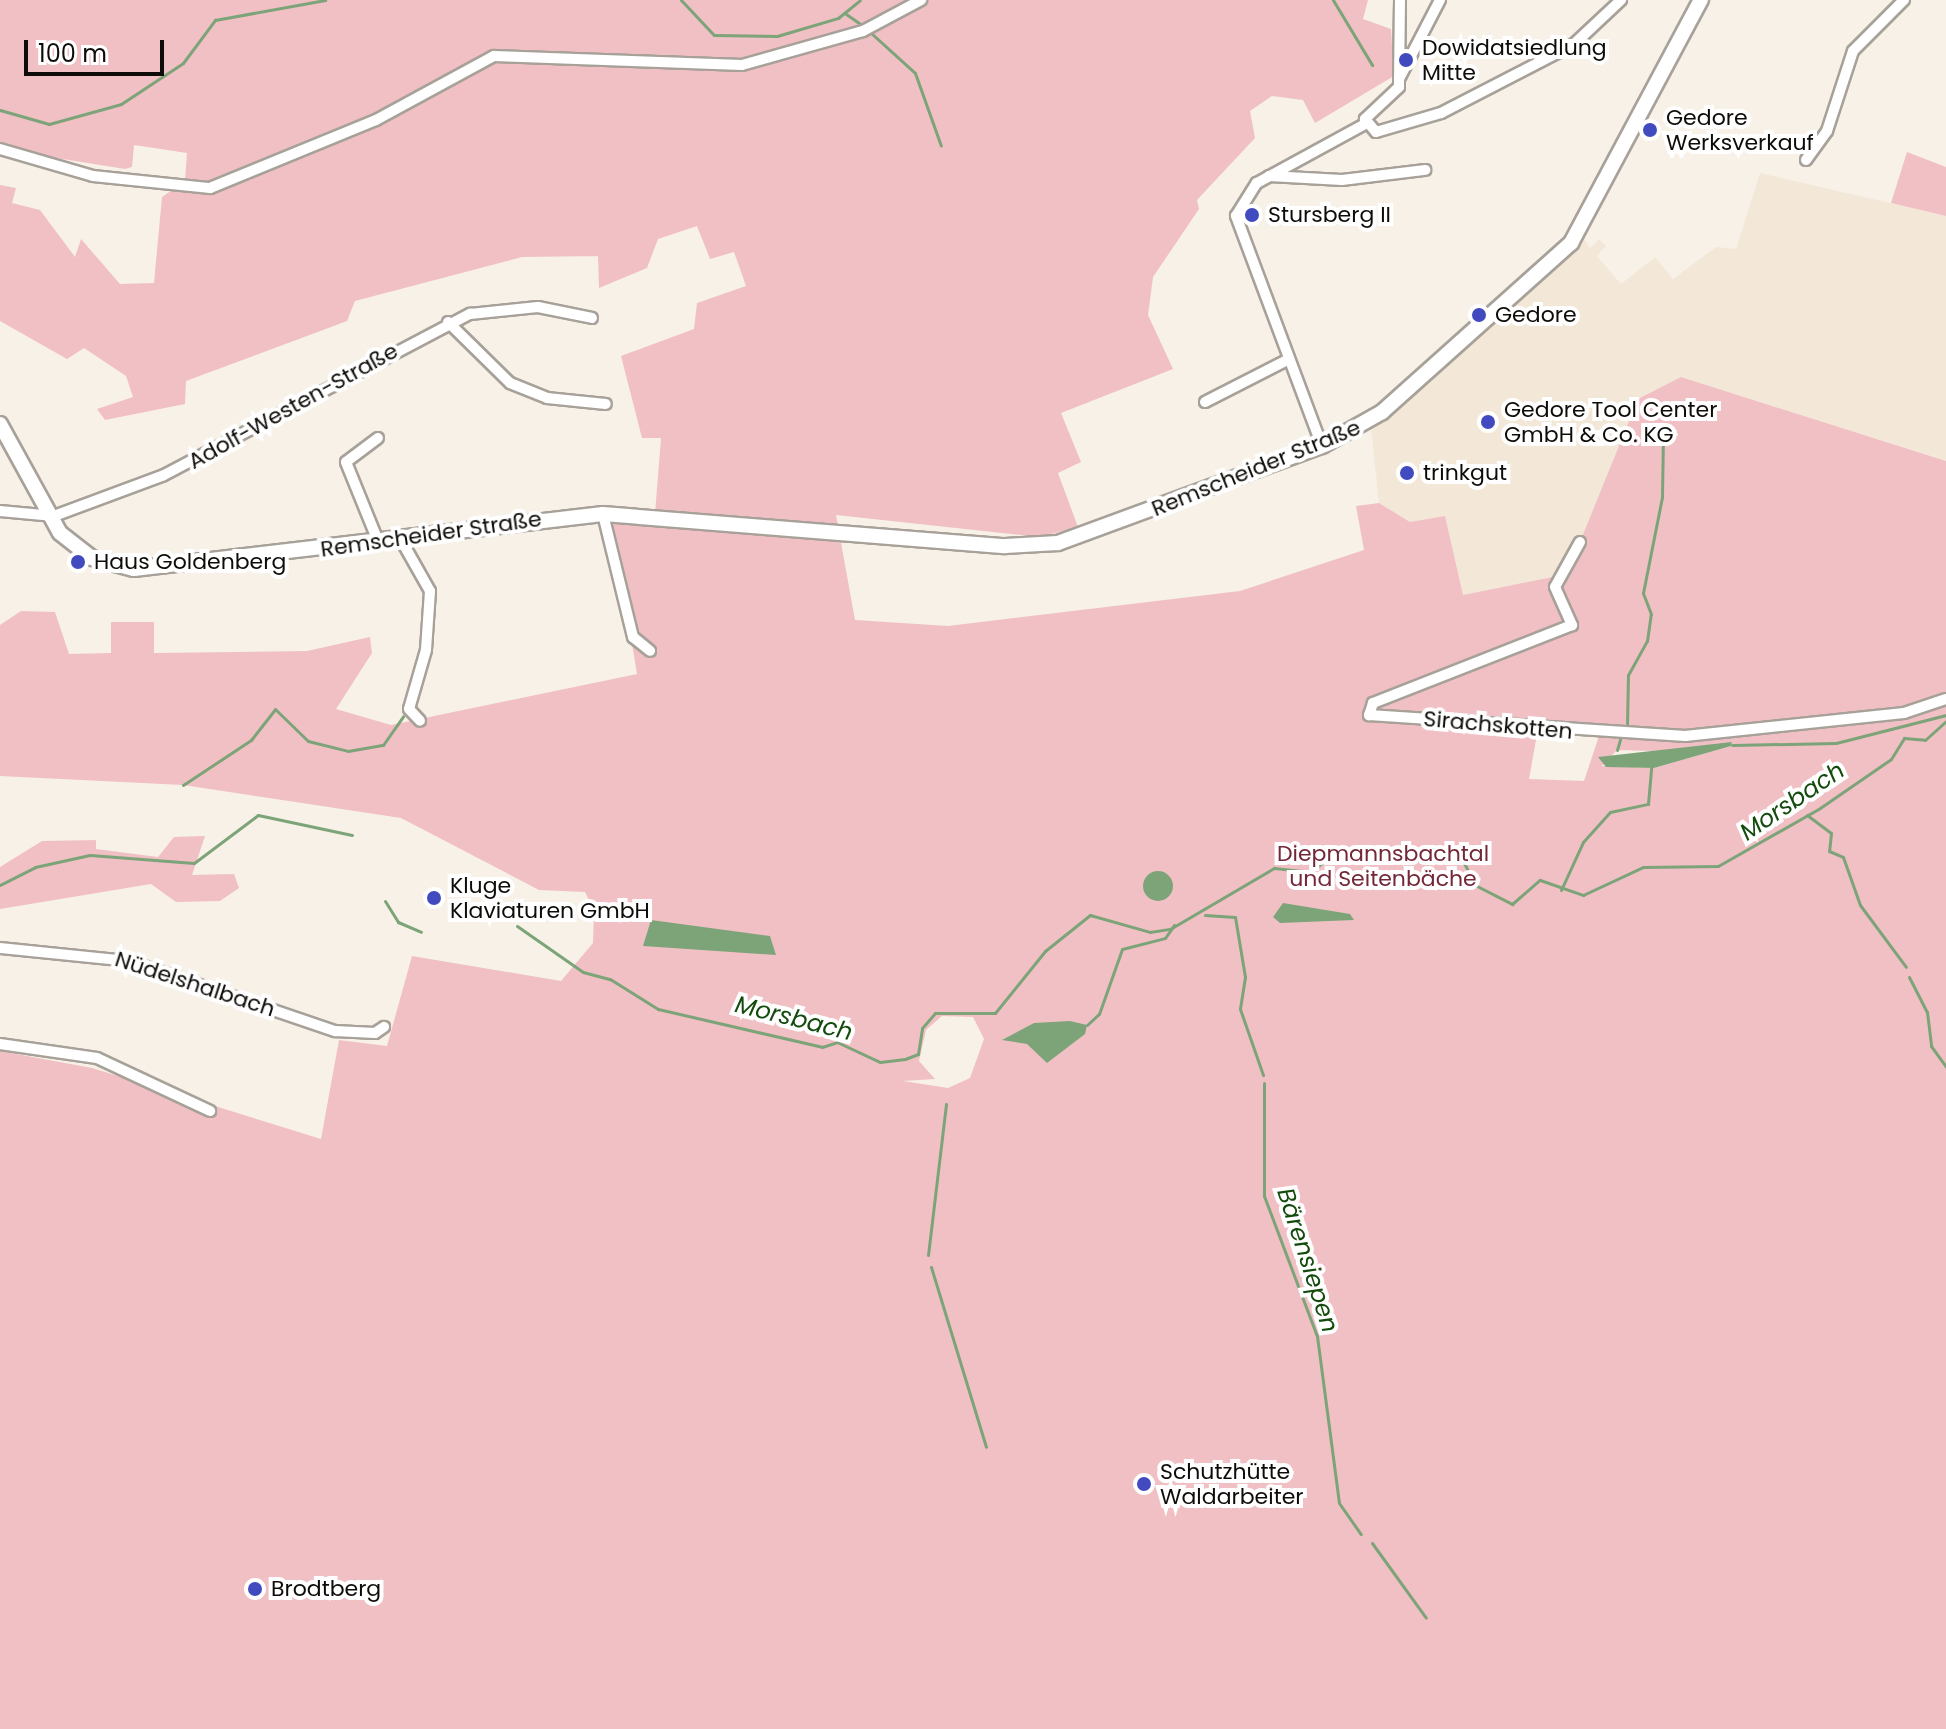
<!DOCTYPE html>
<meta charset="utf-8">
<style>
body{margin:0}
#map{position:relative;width:1946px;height:1729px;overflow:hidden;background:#f7f1e8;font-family:Poppins,sans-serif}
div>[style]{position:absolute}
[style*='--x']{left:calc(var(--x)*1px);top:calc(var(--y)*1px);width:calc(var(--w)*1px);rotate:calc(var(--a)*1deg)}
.built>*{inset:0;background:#f3e8d8}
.green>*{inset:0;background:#f1c0c5}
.water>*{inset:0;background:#7da478}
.round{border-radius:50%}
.stream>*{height:3px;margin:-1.5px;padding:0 1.5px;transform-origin:1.5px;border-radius:1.5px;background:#7da478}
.roads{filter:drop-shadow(2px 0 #a7a199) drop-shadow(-2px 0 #a7a199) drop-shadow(0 2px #a7a199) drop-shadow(0 -2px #a7a199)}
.street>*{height:10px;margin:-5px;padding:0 5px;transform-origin:5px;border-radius:5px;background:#fff}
.secondary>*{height:14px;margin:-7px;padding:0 7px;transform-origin:7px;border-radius:7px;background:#fff}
.dots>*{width:22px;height:22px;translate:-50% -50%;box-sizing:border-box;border:4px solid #fff;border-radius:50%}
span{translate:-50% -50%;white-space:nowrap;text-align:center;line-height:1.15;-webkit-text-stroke:8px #fff;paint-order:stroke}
.poi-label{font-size:22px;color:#0e0c09}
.left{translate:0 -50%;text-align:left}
.street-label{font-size:22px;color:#0e0c09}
.park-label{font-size:22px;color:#742737}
.water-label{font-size:24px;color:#134b0d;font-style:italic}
.scale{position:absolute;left:24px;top:40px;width:140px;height:36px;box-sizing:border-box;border:4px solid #0e0c09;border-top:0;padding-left:10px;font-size:24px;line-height:28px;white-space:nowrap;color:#0e0c09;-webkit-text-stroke:6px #fff;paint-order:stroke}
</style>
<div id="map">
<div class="built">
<div style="clip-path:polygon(1760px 173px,1946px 216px,1946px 461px,1681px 377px,1567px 574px,1463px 595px,1410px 522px,1379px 503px,1371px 427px,1584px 239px,1590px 248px,1599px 239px,1606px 246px,1597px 256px,1621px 284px,1655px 257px,1673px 279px,1716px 247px,1736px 249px)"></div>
</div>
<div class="green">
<div style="clip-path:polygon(evenodd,0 0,1368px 0,1363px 19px,1391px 29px,1394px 76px,1315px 123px,1303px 100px,1272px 96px,1250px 111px,1255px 138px,1197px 200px,1199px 209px,1153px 277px,1148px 315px,1173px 369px,1061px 413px,1081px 462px,1058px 473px,1078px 527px,1040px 537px,836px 515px,855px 620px,948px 626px,1240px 591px,1364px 550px,1356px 506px,1379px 503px,1410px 522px,1445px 516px,1463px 595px,1567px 574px,1638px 399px,1681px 377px,1946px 461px,1946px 1729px,0 1729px,0 1051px,92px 1068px,321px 1139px,339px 1040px,387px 1046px,412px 956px,561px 981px,593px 943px,594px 911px,585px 892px,539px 890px,401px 818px,183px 785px,0 776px,0 625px,21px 611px,55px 612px,69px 654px,111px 653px,111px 622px,154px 622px,154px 653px,307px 651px,370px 637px,372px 653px,336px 709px,391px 725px,637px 674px,612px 523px,654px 526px,661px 438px,642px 438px,621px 356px,694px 329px,697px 303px,746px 286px,734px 252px,710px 259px,697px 226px,658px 239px,647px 268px,599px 288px,598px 256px,522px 257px,355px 301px,347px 321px,186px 381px,185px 404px,105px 420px,97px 409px,133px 397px,126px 376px,84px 348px,67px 359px,0 321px,0 185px,16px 188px,12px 203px,40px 210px,75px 257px,81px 239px,120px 284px,154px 283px,162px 197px,185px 181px,187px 153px,134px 145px,132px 167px,125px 169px,0 149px,0 0,1538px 729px,1600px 733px,1584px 781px,1529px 779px,1538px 729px,0 0,1732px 743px,1731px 746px,1654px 768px,1602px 766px,1617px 750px,1686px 752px,1732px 743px,0 0,942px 1016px,973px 1017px,984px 1039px,970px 1078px,948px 1088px,903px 1081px,935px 1079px,919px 1061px,926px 1030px,942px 1016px)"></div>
<div style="clip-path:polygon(1907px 152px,1946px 167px,1946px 216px,1891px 203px)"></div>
<div style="clip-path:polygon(205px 836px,192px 875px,234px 874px,239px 888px,220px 901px,176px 902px,151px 884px,0 909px,0 867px,42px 841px,96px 840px,96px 849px,158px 857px,174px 837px)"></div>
</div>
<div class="water">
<div style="clip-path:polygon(1732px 742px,1731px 746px,1654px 768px,1606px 767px,1598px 757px)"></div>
<div class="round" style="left:1143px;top:871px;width:30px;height:30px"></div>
<div style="clip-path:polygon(1283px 903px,1350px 914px,1354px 920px,1280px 923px,1273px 917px)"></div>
<div style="clip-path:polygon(651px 920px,770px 936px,776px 955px,643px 946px)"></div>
<div style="clip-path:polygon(1070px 1021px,1087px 1025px,1085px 1034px,1047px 1063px,1027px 1044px,1002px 1040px,1034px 1023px)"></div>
</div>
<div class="stream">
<div style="--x:681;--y:0;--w:48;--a:46.7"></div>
<div style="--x:714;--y:35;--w:63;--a:0.9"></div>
<div style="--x:777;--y:36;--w:64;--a:-16.4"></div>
<div style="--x:838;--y:18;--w:28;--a:-39"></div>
<div style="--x:1333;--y:0;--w:76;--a:59"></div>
<div style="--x:846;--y:14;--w:21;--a:35"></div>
<div style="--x:871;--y:33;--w:59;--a:42.3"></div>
<div style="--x:915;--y:73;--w:77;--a:70.4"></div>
<div style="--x:0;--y:110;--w:51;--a:15.9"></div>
<div style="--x:49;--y:124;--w:75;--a:-15.5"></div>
<div style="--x:121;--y:104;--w:74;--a:-33.5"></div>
<div style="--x:183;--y:63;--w:54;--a:-53.3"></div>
<div style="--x:215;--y:20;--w:112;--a:-10.3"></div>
<div style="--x:1627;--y:726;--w:51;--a:-88.9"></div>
<div style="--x:1628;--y:675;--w:39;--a:-61"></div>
<div style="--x:1647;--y:641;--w:27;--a:-82"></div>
<div style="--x:1651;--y:614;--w:22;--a:-111"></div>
<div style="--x:1643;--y:593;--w:98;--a:-78.8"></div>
<div style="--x:1662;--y:497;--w:63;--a:-89.1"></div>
<div style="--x:1732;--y:745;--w:104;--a:-1.1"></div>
<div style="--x:1836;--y:743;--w:114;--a:-14.3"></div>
<div style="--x:1617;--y:750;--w:15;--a:-74"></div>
<div style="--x:183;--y:785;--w:82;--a:-33.5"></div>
<div style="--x:251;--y:740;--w:39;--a:-52"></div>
<div style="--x:275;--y:709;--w:46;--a:44.1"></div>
<div style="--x:308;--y:741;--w:41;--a:14"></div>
<div style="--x:348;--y:751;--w:36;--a:-10"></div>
<div style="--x:383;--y:745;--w:35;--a:-55"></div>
<div style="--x:1807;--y:815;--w:30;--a:37"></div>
<div style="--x:1831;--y:833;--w:18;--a:96"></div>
<div style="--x:1829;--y:851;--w:15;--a:23"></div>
<div style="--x:1843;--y:857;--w:51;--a:70.5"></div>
<div style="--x:1860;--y:905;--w:77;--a:53.4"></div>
<div style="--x:0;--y:885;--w:39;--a:-27"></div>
<div style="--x:35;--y:867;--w:56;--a:-12.3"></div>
<div style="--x:90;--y:855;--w:104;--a:4.4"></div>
<div style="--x:194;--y:863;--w:80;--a:-36.9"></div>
<div style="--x:258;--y:815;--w:96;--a:12"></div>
<div style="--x:1561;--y:890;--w:53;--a:-65.4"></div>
<div style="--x:1583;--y:842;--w:40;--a:-48"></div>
<div style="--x:1610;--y:812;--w:39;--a:-12"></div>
<div style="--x:1648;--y:804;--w:37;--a:-85"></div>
<div style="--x:385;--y:901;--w:25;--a:58"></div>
<div style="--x:398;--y:922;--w:25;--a:23"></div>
<div style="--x:1205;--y:915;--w:30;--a:4"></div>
<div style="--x:1235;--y:917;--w:61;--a:80.5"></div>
<div style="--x:1245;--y:977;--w:32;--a:99"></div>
<div style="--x:1240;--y:1009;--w:70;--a:70.8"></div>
<div style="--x:517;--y:926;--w:80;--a:34.9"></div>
<div style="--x:583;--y:972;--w:28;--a:15"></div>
<div style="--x:610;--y:979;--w:57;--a:32"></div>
<div style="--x:658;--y:1009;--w:168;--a:13"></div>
<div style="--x:822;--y:1047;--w:16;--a:-18"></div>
<div style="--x:837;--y:1042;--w:47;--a:24.9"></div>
<div style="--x:880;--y:1062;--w:25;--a:-7"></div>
<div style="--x:905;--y:1059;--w:14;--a:-21"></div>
<div style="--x:918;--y:1054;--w:26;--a:-81"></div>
<div style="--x:922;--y:1028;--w:20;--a:-49"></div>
<div style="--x:935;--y:1013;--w:60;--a:0"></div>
<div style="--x:995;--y:1013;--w:80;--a:-51.1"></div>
<div style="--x:1045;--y:951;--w:58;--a:-38.7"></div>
<div style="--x:1090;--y:915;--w:62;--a:15.8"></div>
<div style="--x:1150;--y:932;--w:20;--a:-9"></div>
<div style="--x:1170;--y:929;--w:121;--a:-30.4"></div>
<div style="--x:1274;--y:868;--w:37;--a:6"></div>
<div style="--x:1311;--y:872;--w:17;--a:-40"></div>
<div style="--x:1324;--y:861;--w:139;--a:0"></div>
<div style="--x:1463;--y:861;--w:27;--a:63"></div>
<div style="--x:1475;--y:885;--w:42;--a:27.2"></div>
<div style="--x:1512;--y:904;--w:37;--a:-41"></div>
<div style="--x:1540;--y:880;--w:46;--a:19.2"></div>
<div style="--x:1583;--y:895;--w:66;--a:-25"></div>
<div style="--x:1643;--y:867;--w:75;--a:-0.8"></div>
<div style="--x:1718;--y:866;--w:117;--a:-29.6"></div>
<div style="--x:1820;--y:808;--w:86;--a:-34.6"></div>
<div style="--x:1891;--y:759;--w:25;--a:-58"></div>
<div style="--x:1904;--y:738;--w:21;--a:5"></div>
<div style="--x:1925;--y:740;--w:28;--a:-42"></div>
<div style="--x:1909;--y:977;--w:39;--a:63"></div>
<div style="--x:1927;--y:1012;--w:34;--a:83"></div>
<div style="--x:1931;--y:1046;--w:26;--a:54"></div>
<div style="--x:1087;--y:1025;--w:16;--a:-43"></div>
<div style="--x:1099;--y:1014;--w:69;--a:-70.5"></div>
<div style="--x:1122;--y:949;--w:44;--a:-14.3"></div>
<div style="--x:1165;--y:938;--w:16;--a:-55"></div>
<div style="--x:1264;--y:1083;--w:113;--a:90"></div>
<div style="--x:1264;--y:1196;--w:150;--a:69.3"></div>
<div style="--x:1317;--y:1336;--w:168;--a:82.5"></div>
<div style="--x:1339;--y:1503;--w:38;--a:55"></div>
<div style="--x:928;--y:1255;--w:152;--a:-83.2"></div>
<div style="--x:931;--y:1267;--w:188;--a:73"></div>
<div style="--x:1372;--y:1543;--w:92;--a:54.2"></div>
</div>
<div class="roads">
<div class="street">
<div style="--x:1400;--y:0;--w:87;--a:90.7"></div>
<div style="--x:1399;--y:87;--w:47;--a:136.7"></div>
<div style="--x:1365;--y:119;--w:17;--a:50"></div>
<div style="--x:1376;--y:132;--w:68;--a:-16.3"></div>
<div style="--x:1441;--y:113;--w:148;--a:-27.3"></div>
<div style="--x:1573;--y:45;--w:66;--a:-43.2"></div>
<div style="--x:1399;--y:79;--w:89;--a:-62.6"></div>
<div style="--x:0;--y:149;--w:97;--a:16.2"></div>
<div style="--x:93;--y:176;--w:118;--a:5.9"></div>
<div style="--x:210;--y:188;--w:179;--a:-22.3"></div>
<div style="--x:376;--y:120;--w:134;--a:-28.5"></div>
<div style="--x:494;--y:56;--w:248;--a:2.1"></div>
<div style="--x:742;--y:65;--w:126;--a:-15.7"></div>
<div style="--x:863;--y:31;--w:66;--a:-28.1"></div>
<div style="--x:1806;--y:160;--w:36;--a:-54"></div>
<div style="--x:1827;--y:131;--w:84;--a:-72"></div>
<div style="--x:1853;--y:51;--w:72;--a:-45"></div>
<div style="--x:1269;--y:176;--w:73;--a:3.1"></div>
<div style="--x:1342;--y:180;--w:84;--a:-6.9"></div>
<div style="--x:448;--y:322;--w:87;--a:44.5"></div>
<div style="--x:510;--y:383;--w:40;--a:22"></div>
<div style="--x:547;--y:398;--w:59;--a:5.8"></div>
<div style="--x:1205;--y:402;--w:94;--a:-27.1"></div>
<div style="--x:1322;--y:446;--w:246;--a:-110.5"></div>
<div style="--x:1236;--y:216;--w:39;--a:-58"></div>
<div style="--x:1257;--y:183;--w:123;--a:-28.6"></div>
<div style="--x:0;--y:511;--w:54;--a:5.3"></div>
<div style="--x:54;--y:516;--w:117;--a:-20.4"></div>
<div style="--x:164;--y:475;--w:346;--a:-27.8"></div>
<div style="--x:470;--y:314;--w:68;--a:-5.9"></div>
<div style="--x:538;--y:307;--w:55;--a:11.5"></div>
<div style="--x:603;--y:514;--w:127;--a:76.3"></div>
<div style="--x:633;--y:637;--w:22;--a:39"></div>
<div style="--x:400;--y:538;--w:61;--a:60.5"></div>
<div style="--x:430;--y:591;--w:59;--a:93.9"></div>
<div style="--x:426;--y:650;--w:61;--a:106.1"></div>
<div style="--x:409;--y:709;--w:16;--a:47"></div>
<div style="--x:378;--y:541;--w:85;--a:-112.1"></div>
<div style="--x:346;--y:462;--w:40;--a:-37"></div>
<div style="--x:1580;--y:542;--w:51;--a:119.1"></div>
<div style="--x:1555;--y:587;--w:42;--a:65.9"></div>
<div style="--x:1572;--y:625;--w:214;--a:158.6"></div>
<div style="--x:1373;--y:703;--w:13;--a:108"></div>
<div style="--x:1369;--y:715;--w:317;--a:3.8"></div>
<div style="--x:1685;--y:736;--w:220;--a:-6"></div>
<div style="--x:1904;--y:713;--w:44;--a:-18.4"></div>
<div style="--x:0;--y:948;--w:130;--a:5.8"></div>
<div style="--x:129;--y:961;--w:218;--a:18.8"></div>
<div style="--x:335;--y:1031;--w:40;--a:2.9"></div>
<div style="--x:375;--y:1033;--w:11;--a:-34"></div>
<div style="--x:0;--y:1044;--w:98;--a:8.2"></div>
<div style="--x:97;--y:1058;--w:125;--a:25.1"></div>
</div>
<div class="secondary">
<div style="--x:0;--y:424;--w:124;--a:61.2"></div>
<div style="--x:60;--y:533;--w:41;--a:38"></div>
<div style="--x:92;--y:558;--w:43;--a:14.7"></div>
<div style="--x:134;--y:569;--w:472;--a:-6.7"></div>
<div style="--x:603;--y:514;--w:403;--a:4.6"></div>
<div style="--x:1005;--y:546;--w:53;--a:-3.2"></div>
<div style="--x:1058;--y:543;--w:281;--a:-20.2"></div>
<div style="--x:1322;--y:446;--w:69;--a:-29.5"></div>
<div style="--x:1382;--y:412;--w:254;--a:-41.8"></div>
<div style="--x:1571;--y:243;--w:276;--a:-61.9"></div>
</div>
</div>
<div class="dots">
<div style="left:1406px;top:60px;background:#414bbf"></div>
<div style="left:1650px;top:130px;background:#414bbf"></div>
<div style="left:1252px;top:215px;background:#414bbf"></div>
<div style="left:1479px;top:315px;background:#414bbf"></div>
<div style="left:1488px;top:422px;background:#414bbf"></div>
<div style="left:1407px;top:473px;background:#414bbf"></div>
<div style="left:78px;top:562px;background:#414bbf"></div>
<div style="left:434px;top:898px;background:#414bbf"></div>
<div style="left:1144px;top:1484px;background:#414bbf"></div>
<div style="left:255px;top:1589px;background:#414bbf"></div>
</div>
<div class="poi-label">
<span class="left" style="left:1422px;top:60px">Dowidatsiedlung<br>Mitte</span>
<span class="left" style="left:1666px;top:130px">Gedore<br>Werksverkauf</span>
<span class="left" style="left:1268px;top:215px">Stursberg II</span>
<span class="left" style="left:1495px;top:315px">Gedore</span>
<span class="left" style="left:1504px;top:422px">Gedore Tool Center<br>GmbH &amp; Co. KG</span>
<span class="left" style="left:1423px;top:473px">trinkgut</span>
<span class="left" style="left:94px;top:562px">Haus Goldenberg</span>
<span class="left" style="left:450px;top:898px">Kluge<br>Klaviaturen GmbH</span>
<span class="left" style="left:1160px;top:1484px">Schutzhütte<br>Waldarbeiter</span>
<span class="left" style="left:271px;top:1589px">Brodtberg</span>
</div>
<div class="street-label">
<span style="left:293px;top:406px;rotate:-29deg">Adolf-Westen-Straße</span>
<span style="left:1256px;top:468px;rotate:-22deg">Remscheider Straße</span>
<span style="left:431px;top:534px;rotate:-8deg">Remscheider Straße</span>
<span style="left:1498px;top:725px;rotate:5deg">Sirachskotten</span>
<span style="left:195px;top:984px;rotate:18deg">Nüdelshalbach</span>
</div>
<div class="park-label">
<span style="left:1383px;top:866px">Diepmannsbachtal<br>und Seitenbäche</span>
</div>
<div class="water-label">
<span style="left:1792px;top:801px;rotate:-34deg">Morsbach</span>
<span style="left:794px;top:1018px;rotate:14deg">Morsbach</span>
<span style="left:1308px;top:1260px;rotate:72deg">Bärensiepen</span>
</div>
<div class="scale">100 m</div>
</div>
